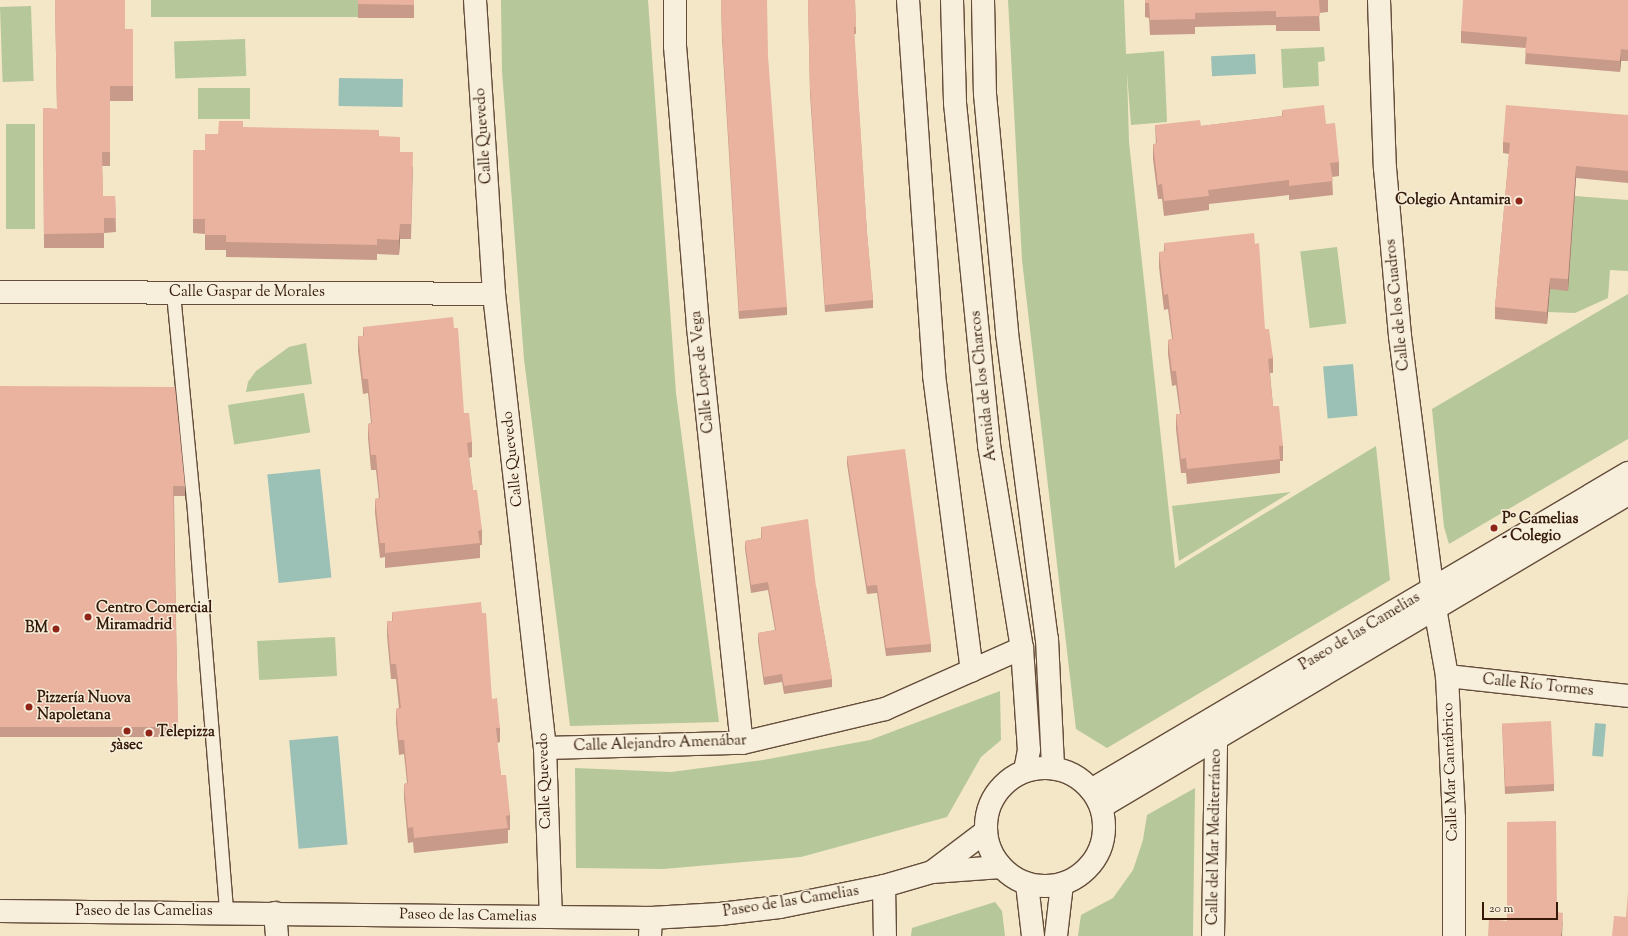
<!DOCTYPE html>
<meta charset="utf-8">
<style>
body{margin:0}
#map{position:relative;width:1628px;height:936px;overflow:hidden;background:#f3e7c8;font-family:"Sorts Mill Goudy",serif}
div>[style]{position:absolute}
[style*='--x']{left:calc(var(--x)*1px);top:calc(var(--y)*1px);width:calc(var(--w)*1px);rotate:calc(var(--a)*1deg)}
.green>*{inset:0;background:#b6c79a;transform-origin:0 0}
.water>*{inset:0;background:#9bc0b5;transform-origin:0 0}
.roads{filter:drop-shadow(1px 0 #644d3a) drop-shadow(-1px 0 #644d3a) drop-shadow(0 1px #644d3a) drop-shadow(0 -1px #644d3a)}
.service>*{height:13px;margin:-6.5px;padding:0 6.5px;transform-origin:6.5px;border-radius:6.5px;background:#f7efdb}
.minor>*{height:22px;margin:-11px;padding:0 11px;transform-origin:11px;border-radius:11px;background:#f7efdb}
.tertiary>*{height:22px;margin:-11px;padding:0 11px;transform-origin:11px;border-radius:11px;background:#f7efdb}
.tertiary>.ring{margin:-11px;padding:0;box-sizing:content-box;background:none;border:22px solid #f7efdb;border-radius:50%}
.wall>*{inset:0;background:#c89a89;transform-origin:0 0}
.shaded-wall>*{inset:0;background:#a37d6f}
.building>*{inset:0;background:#e9b39f;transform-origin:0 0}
.dots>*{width:11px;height:11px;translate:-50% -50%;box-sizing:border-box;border:2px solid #f7efdb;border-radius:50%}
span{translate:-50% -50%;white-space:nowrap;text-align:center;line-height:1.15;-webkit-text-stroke:3px #f7efdb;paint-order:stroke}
.street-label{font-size:15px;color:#351a0a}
.poi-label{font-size:15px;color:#351a0a;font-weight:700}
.right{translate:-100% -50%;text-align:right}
.left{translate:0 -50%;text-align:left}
.scale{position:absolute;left:1482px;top:902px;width:76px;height:18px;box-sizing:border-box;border:2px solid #351a0a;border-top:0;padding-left:5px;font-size:12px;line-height:14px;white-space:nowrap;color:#351a0a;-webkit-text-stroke:3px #f7efdb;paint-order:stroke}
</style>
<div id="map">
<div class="green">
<div style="left:151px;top:0;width:207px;height:17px"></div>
<div style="clip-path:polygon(501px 0,648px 0,676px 393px,719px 722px,570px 726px,524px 359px,502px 71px)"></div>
<div style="clip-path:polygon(1008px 0,1124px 0,1126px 54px,1164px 51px,1167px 122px,1131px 125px,1127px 73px,1129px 142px,1175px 568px,1376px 446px,1390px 580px,1107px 748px,1076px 729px,1022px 260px)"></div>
<div style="left:31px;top:6px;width:75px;height:31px;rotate:88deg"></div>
<div style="left:245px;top:39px;width:37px;height:71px;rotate:88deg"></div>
<div style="clip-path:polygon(1324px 47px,1325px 61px,1318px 62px,1319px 86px,1283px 88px,1281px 49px)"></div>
<div style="left:198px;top:88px;width:52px;height:31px"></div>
<div style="left:6px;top:124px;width:29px;height:105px"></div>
<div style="clip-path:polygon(1575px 196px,1628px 200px,1628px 271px,1610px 270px,1608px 298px,1575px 313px,1548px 312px,1550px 289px)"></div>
<div style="left:1337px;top:247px;width:77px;height:37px;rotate:83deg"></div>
<div style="clip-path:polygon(1628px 294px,1628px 439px,1449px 544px,1444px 527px,1432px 409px)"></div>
<div style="clip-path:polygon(306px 343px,312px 384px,246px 392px,248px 382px,256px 371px,289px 347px)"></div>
<div style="left:304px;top:393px;width:40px;height:77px;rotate:81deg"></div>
<div style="clip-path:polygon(1291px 492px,1179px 561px,1172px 506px)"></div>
<div style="left:335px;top:637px;width:39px;height:78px;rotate:87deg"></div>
<div style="clip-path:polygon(1000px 691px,1001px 740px,981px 757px,947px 817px,801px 857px,663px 869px,576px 868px,575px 768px,671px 772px,763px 760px,870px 740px)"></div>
<div style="clip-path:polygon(1195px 788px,1193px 936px,1078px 936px,1081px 915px,1113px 898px,1133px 870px,1143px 840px,1147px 815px)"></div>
<div style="clip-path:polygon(995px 902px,1002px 911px,1005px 936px,911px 936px,912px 928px)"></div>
</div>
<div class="water">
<div style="left:1255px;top:54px;width:20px;height:44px;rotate:87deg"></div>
<div style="left:339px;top:78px;width:64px;height:28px;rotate:1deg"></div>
<div style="left:1353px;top:364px;width:52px;height:30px;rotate:85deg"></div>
<div style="left:320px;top:469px;width:109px;height:53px;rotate:84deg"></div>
<div style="left:1595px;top:723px;width:11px;height:33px;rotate:5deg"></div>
<div style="left:338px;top:736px;width:109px;height:49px;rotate:85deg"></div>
</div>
<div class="roads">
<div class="service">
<div style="--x:173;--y:293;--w:207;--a:84.5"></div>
<div style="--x:193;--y:499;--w:415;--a:85.4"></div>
</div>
<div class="minor">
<div style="--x:475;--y:0;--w:295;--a:86.3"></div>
<div style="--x:494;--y:294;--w:457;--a:83.6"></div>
<div style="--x:545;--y:748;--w:169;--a:88"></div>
<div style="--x:675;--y:0;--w:46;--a:90"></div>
<div style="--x:675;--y:46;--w:282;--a:85.3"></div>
<div style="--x:698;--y:327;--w:418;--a:84"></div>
<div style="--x:908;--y:0;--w:376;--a:86"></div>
<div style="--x:934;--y:375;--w:298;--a:82.7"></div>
<div style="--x:1379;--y:0;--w:168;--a:88"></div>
<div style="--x:1385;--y:168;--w:169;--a:84.9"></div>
<div style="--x:1400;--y:336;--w:274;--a:82.7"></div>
<div style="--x:1435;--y:608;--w:69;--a:80"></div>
<div style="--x:1447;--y:676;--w:142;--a:87.2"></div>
<div style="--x:1454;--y:818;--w:118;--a:90"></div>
<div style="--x:0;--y:292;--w:494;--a:0.2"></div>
<div style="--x:1447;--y:676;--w:182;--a:6.3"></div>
<div style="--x:545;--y:748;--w:197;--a:-1.5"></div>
<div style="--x:742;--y:743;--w:147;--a:-13.4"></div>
<div style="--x:885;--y:709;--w:150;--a:-24"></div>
<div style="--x:884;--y:886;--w:50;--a:88.9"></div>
<div style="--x:275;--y:913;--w:23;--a:85"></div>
<div style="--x:650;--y:936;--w:18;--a:-87"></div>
<div style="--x:1213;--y:936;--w:199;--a:-89.1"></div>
</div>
<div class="tertiary">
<div style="--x:952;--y:0;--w:103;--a:88.3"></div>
<div style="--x:955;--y:103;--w:344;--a:84.3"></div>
<div style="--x:989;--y:445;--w:206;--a:80.8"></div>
<div style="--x:1022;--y:648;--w:102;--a:86.1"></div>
<div style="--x:1029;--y:750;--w:21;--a:101"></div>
<div style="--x:983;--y:0;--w:94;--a:88.8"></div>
<div style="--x:985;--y:94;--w:240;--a:84.7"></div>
<div style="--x:1007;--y:333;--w:309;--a:82.6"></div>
<div style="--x:1047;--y:639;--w:129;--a:87.3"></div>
<div class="ring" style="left:986px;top:768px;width:96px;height:96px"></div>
<div style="--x:1091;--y:790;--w:624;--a:-30.55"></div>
<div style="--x:1101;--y:807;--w:613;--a:-30.71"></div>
<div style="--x:932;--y:872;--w:68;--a:-37.2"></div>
<div style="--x:1027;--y:884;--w:52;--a:83.4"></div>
<div style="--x:0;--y:911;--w:651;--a:0.62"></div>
<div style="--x:651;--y:918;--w:69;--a:-3.3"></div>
<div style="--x:720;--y:914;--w:60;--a:-6.7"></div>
<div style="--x:780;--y:907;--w:106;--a:-11.4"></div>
<div style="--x:884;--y:886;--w:50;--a:-16.3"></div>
<div style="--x:932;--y:872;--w:69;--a:-4.1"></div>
<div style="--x:1056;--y:936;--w:52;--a:-83.4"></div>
</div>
</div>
<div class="wall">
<div style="clip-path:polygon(55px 0,125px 0,125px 29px,133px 29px,133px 101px,110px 101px,110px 166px,102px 166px,103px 196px,115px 196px,116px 232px,104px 233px,104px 248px,44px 248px,43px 108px,57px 109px)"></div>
<div style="left:358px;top:0;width:56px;height:18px"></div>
<div style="clip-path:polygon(721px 0,787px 307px,787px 315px,739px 319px,722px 39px)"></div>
<div style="clip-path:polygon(808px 0,855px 0,856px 34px,854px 34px,867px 233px,873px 300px,873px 308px,825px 312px,810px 95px)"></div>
<div style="clip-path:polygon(1145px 0,1328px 0,1328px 12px,1319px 13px,1320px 31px,1276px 31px,1276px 25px,1195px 27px,1195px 34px,1150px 35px,1149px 18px,1145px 17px)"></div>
<div style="clip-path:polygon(1628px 0,1628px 61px,1621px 61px,1620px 72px,1525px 64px,1526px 48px,1461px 43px,1461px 31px)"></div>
<div style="clip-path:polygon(1282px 110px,1326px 124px,1339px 162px,1339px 176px,1332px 177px,1333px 195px,1289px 200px,1289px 195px,1209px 204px,1209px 210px,1164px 216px,1162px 199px,1158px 199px,1153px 159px,1153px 144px,1156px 144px,1155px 125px,1201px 126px,1282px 116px)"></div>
<div style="clip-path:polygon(1628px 115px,1628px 183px,1576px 178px,1568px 291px,1550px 289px,1547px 324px,1495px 319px,1495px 307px,1509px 154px,1503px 153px,1503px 142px)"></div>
<div style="clip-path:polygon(218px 134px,379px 136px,400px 152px,413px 167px,411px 239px,400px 239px,399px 255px,377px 254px,377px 260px,226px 257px,226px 250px,205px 250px,205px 234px,193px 233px,193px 150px,205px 150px)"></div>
<div style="clip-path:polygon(1164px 243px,1265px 329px,1273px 358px,1273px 373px,1270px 373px,1273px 406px,1283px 446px,1283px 461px,1280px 461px,1280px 473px,1187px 484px,1186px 473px,1181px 473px,1176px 429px,1176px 414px,1180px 414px,1176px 385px,1172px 386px,1168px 354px,1168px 340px,1172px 339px,1168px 309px,1164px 310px,1159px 267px,1159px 252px,1164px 252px)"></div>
<div style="clip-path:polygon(363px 327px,464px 413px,472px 442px,472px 457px,469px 458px,473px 490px,482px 530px,482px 545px,480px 545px,480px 558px,385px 568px,385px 557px,380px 558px,375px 513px,375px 499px,379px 498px,376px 470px,371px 470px,368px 438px,368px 424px,371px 423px,368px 393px,363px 394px,358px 351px,358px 336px,363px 336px)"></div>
<div style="clip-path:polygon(0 386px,185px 486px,185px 496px,174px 496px,178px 737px,0 737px)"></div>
<div style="clip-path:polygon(847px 456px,931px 644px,931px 652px,886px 656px,877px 593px,867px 594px,847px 464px)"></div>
<div style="clip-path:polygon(761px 527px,816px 587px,832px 679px,832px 687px,784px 694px,782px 682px,764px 685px,758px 641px,758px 633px,775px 630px,768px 590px,751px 593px,745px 549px,745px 541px,761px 538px)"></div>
<div style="clip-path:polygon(392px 612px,492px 699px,500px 728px,500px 742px,497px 743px,501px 775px,510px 815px,510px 830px,508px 830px,508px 843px,414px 853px,413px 842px,408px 843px,404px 798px,404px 784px,407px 783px,404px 754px,399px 755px,396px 723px,396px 709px,399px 708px,396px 679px,391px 679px,387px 636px,387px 621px,392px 621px)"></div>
<div style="clip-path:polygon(1502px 724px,1554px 784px,1554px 791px,1505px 794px)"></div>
</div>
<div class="shaded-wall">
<div style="clip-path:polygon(1621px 49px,1621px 61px,1620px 72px,1620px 61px)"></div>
<div style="clip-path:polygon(1576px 166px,1576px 178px,1568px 291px,1568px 279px)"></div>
<div style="clip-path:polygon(400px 224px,400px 239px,399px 255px,399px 240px)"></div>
<div style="clip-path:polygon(1550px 278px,1550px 289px,1547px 324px,1547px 312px)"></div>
<div style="clip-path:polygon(1563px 913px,1562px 936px,1561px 936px)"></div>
</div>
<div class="building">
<div style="clip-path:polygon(55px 0,125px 0,125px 29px,133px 29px,133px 86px,110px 86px,110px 152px,102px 152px,103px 196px,115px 196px,116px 218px,104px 218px,104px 233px,44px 234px,43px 108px,57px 109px)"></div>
<div style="clip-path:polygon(358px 0,414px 0,414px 5px,358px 4px)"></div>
<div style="clip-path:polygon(721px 0,767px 0,768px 56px,787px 307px,739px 311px,722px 31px)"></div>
<div style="clip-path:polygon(808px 0,855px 0,856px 27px,854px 27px,867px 233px,873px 300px,825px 305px,810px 87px)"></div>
<div style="clip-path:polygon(1145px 0,1319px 0,1320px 16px,1276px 17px,1276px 11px,1195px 13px,1195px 19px,1150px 20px,1149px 3px,1145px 3px)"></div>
<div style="clip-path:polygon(1463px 0,1628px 0,1628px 50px,1621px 49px,1620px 61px,1525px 53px,1527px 37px,1461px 31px)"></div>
<div style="clip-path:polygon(1324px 105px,1326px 124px,1335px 123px,1339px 162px,1330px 163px,1333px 181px,1289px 186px,1289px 180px,1208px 190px,1209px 196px,1164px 201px,1162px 184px,1158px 185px,1153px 144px,1157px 143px,1155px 125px,1200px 120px,1201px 126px,1283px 116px,1282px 110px)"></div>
<div style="clip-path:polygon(1506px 105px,1628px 115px,1628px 171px,1576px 166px,1568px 279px,1550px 278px,1547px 312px,1495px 307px,1510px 143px,1503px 142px)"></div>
<div style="clip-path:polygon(219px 121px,243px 121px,243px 127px,379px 130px,379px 136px,400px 137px,400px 152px,413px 152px,411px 224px,400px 224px,399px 240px,377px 239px,377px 245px,226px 242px,226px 235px,205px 235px,205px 219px,193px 219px,193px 150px,205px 150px,205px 134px,218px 134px)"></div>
<div style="clip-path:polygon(1254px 233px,1255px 244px,1259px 243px,1265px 329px,1269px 329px,1273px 358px,1268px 359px,1273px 406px,1279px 406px,1283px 446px,1279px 446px,1280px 459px,1187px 469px,1186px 458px,1181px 459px,1176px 414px,1181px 414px,1176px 371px,1172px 371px,1168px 340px,1173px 339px,1168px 294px,1164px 295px,1159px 252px,1165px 251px,1164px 243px)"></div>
<div style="clip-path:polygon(453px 317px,454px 328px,458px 328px,464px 413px,469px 413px,472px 442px,467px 443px,473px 490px,477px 490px,482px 530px,478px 531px,480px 543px,385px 553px,385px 543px,380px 543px,375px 499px,380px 498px,376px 455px,371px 455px,368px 424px,372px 423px,368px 379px,363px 379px,358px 336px,364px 336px,363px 327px)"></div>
<div style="clip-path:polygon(0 386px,175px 387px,185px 486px,173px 486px,178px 727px,0 727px)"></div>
<div style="clip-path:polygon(905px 449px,931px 644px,886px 648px,877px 585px,867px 586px,847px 456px)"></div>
<div style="clip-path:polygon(808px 519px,816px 587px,832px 679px,784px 686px,782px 674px,764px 677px,758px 633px,776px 630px,768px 582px,751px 585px,745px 541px,762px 538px,761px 527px)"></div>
<div style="clip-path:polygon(481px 602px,482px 613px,486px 613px,492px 699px,497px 698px,500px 728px,496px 728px,501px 775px,506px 775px,510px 815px,506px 816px,508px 828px,414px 838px,413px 827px,408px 828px,404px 784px,408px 783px,404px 740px,399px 740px,396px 709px,401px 708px,396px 664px,391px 664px,387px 621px,393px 621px,392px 612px)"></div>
<div style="left:1551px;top:721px;width:63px;height:49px;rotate:87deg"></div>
<div style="clip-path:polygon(1556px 821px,1557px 912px,1563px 913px,1561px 936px,1488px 936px,1489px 919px,1507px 921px,1507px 822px)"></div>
<div style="clip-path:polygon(1628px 892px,1628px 936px,1612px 936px,1614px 916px,1626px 917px)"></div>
</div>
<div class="dots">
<div style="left:1519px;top:201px;background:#8f2418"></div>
<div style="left:1494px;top:528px;background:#8f2418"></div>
<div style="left:88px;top:617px;background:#8f2418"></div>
<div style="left:56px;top:629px;background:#8f2418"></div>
<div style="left:29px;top:707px;background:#8f2418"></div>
<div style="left:127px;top:731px;background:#8f2418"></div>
<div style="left:149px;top:733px;background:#8f2418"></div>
</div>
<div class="street-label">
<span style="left:484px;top:136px;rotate:-94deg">Calle Quevedo</span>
<span style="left:247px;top:293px">Calle Gaspar de Morales</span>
<span style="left:1398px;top:305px;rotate:-96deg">Calle de los Cuadros</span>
<span style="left:703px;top:372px;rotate:-96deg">Calle Lope de Vega</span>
<span style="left:984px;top:386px;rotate:-96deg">Avenida de los Charcos</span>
<span style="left:513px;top:459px;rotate:-96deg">Calle Quevedo</span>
<span style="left:1360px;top:632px;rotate:-31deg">Paseo de las Camelias</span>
<span style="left:1538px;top:686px;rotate:6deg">Calle Río Tormes</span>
<span style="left:660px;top:744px;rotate:-2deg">Calle Alejandro Amenábar</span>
<span style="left:1451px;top:772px;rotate:-92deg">Calle Mar Cantábrico</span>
<span style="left:545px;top:781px;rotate:-92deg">Calle Quevedo</span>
<span style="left:1215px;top:837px;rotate:-89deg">Calle del Mar Mediterráneo</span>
<span style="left:791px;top:902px;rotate:-9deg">Paseo de las Camelias</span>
<span style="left:144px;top:912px">Paseo de las Camelias</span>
<span style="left:468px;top:916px;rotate:1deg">Paseo de las Camelias</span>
</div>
<div class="poi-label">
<span class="right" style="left:1511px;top:201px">Colegio Antamira</span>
<span class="left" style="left:1502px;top:528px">Pº Camelias<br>- Colegio</span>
<span class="left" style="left:96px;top:617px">Centro Comercial<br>Miramadrid</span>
<span class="right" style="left:48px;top:629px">BM</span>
<span class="left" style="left:37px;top:707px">Pizzería Nuova<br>Napoletana</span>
<span class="left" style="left:157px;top:733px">Telepizza</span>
<span style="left:127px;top:746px">5àsec</span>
</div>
<div class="scale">20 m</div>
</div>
